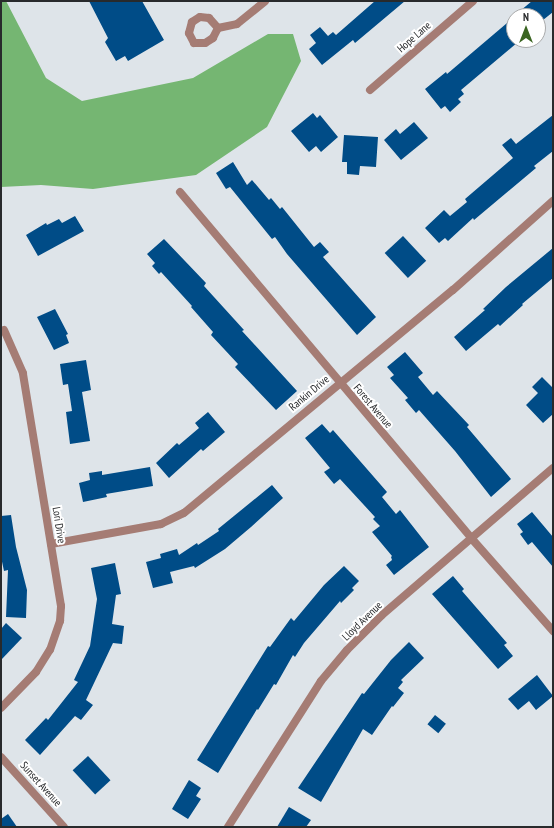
<!DOCTYPE html>
<style>
body{margin:0}
#map{position:relative;width:554px;height:828px;overflow:hidden;background:#dee4e9;font-family:"PT Sans Narrow",sans-serif}
div>[style]{position:absolute}
[style*='--x']{left:calc(var(--x)*1px);top:calc(var(--y)*1px);width:calc(var(--w)*1px);rotate:calc(var(--a)*1deg)}
.forest>*{inset:0;background:#75b672}
.building>*{inset:0;background:#004c87;transform-origin:0 0}
.street>*{height:8px;margin:-4px;padding:0 4px;transform-origin:4px;border-radius:4px;background:#a57c74}
span{translate:-50% -50%;white-space:nowrap;text-align:center;line-height:1.15;-webkit-text-stroke:4px #fff;paint-order:stroke}
.street-label{font-size:11px;color:#282a2c}
.frame{position:absolute;inset:0;border:2px solid #282a2c;pointer-events:none}
.north{position:absolute;left:506px;top:8px;width:40px;height:40px;box-sizing:border-box;background:#fff;border:1px solid #a9aaab;border-radius:50%;rotate:0deg;font-size:11px;font-weight:700;line-height:16px;text-align:center;color:#282a2c}
.north::after{content:'';display:block;margin:auto;width:14px;height:18px;background:#3b6522;clip-path:polygon(50% 0,100% 100%,50% 72%,0 100%)}
</style>
<div id="map">
<div class="forest">
<div style="clip-path:polygon(1px 1px,6px 1px,46px 78px,82px 101px,193px 78px,268px 34px,293px 34px,301px 61px,267px 127px,196px 175px,93px 189px,41px 185px,1px 187px)"></div>
</div>
<div class="building">
<div style="clip-path:polygon(89px 1px,142px 1px,164px 40px,128px 61px,125px 56px,116px 61px,105px 42px,108px 38px)"></div>
<div style="clip-path:polygon(375px 1px,405px 1px,355px 43px,353px 40px,322px 65px,309px 49px,316px 43px,310px 35px,320px 27px,328px 36px,333px 32px,336px 35px)"></div>
<div style="clip-path:polygon(532px 1px,553px 1px,553px 12px,538px 24px,538px 16px,514px 16px)"></div>
<div style="clip-path:polygon(514px 17px,514px 40px,518px 42px,461px 90px,464px 94px,458px 99px,461px 102px,450px 112px,445px 106px,441px 109px,425px 89px,446px 72px,447px 74px)"></div>
<div style="clip-path:polygon(313px 113px,317px 118px,320px 115px,338px 137px,321px 152px,316px 146px,309px 152px,291px 131px)"></div>
<div style="clip-path:polygon(553px 115px,553px 151px,534px 166px,536px 168px,474px 220px,473px 218px,448px 241px,445px 238px,439px 243px,425px 228px,444px 210px,450px 216px,467px 202px,465px 199px,513px 158px,502px 145px,511px 138px,516px 144px)"></div>
<div style="clip-path:polygon(414px 122px,428px 138px,401px 160px,384px 140px,396px 129px,400px 134px)"></div>
<div style="clip-path:polygon(344px 135px,378px 137px,376px 167px,360px 166px,359px 175px,347px 174px,347px 162px,342px 162px)"></div>
<div style="clip-path:polygon(233px 162px,247px 185px,252px 180px,269px 200px,271px 198px,280px 209px,282px 207px,314px 247px,320px 242px,329px 252px,323px 257px,376px 317px,357px 335px,287px 254px,275px 237px,272px 239px,230px 187px,226px 189px,216px 173px)"></div>
<div style="clip-path:polygon(75px 216px,84px 231px,38px 256px,26px 235px,46px 223px,47px 225px,59px 219px,62px 223px)"></div>
<div style="left:403px;top:236px;width:34px;height:25px;rotate:47deg"></div>
<div style="clip-path:polygon(164px 239px,206px 283px,204px 286px,244px 330px,242px 331px,297px 391px,276px 410px,235px 367px,238px 364px,211px 335px,213px 332px,191px 307px,192px 306px,161px 272px,159px 274px,152px 266px,155px 263px,147px 254px)"></div>
<div style="clip-path:polygon(553px 248px,553px 278px,522px 304px,523px 305px,500px 326px,498px 324px,466px 351px,454px 337px,485px 310px,483px 309px,506px 287px)"></div>
<div style="clip-path:polygon(55px 309px,68px 334px,66px 335px,69px 343px,54px 350px,37px 317px)"></div>
<div style="clip-path:polygon(405px 352px,423px 373px,418px 377px,433px 395px,437px 391px,469px 425px,467px 427px,511px 479px,491px 497px,455px 451px,419px 410px,416px 413px,405px 400px,408px 398px,390px 378px,394px 375px,387px 367px)"></div>
<div style="clip-path:polygon(86px 360px,91px 390px,82px 392px,90px 441px,70px 444px,66px 412px,72px 411px,68px 384px,63px 385px,60px 364px)"></div>
<div style="clip-path:polygon(542px 377px,553px 388px,553px 414px,543px 423px,526px 405px,538px 393px,532px 387px)"></div>
<div style="clip-path:polygon(208px 412px,225px 432px,203px 451px,201px 449px,169px 478px,156px 463px,177px 443px,179px 445px,199px 428px,195px 423px)"></div>
<div style="clip-path:polygon(322px 424px,330px 433px,333px 430px,387px 492px,382px 497px,396px 514px,400px 510px,429px 547px,394px 575px,386px 565px,392px 560px,391px 557px,392px 556px,372px 532px,380px 526px,373px 519px,375px 517px,340px 479px,334px 484px,324px 472px,330px 468px,305px 438px)"></div>
<div style="clip-path:polygon(150px 467px,153px 486px,106px 494px,107px 497px,83px 502px,79px 483px,90px 480px,89px 473px,102px 471px,102px 475px)"></div>
<div style="clip-path:polygon(272px 485px,283px 498px,251px 527px,225px 549px,195px 568px,194px 566px,170px 572px,173px 583px,153px 588px,146px 562px,161px 558px,160px 554px,177px 549px,179px 555px,197px 543px,198px 545px,219px 531px,218px 529px)"></div>
<div style="clip-path:polygon(532px 512px,553px 537px,553px 567px,532px 542px,528px 545px,520px 534px,523px 532px,517px 524px)"></div>
<div style="clip-path:polygon(11px 515px,16px 547px,27px 590px,26px 618px,6px 617px,8px 570px,4px 571px,1px 557px,1px 516px)"></div>
<div style="clip-path:polygon(115px 563px,121px 594px,116px 595px,112px 624px,124px 626px,122px 644px,113px 643px,86px 700px,93px 705px,81px 720px,75px 716px,40px 755px,25px 740px,46px 718px,48px 720px,78px 682px,74px 680px,90px 646px,97px 599px,91px 568px)"></div>
<div style="clip-path:polygon(344px 566px,359px 581px,352px 588px,354px 590px,341px 603px,340px 601px,304px 643px,295px 657px,293px 655px,276px 685px,274px 684px,258px 710px,257px 709px,218px 773px,197px 760px,268px 646px,270px 647px,291px 618px,294px 621px,324px 585px)"></div>
<div style="clip-path:polygon(453px 576px,464px 589px,462px 591px,507px 643px,504px 645px,513px 656px,498px 669px,432px 594px)"></div>
<div style="clip-path:polygon(6px 623px,22px 638px,1px 660px,1px 629px)"></div>
<div style="clip-path:polygon(409px 642px,424px 658px,401px 680px,403px 682px,398px 688px,404px 693px,393px 707px,392px 706px,372px 735px,363px 729px,321px 802px,298px 788px,362px 693px,364px 694px,391px 660px)"></div>
<div style="clip-path:polygon(537px 675px,553px 696px,536px 710px,529px 701px,518px 710px,508px 699px)"></div>
<div style="left:435px;top:715px;width:14px;height:12px;rotate:39deg"></div>
<div style="left:88px;top:756px;width:33px;height:21px;rotate:47deg"></div>
<div style="clip-path:polygon(189px 780px,201px 788px,196px 796px,201px 799px,188px 819px,172px 809px)"></div>
<div style="clip-path:polygon(289px 807px,311px 820px,306px 827px,277px 827px)"></div>
<div style="clip-path:polygon(8px 814px,17px 827px,1px 827px,1px 819px)"></div>
</div>
<div class="street">
<div style="--x:200;--y:17;--w:9;--a:6"></div>
<div style="--x:209;--y:18;--w:13;--a:48"></div>
<div style="--x:218;--y:28;--w:11;--a:117"></div>
<div style="--x:213;--y:38;--w:9;--a:148"></div>
<div style="--x:205;--y:43;--w:11;--a:180"></div>
<div style="--x:194;--y:43;--w:11;--a:-117"></div>
<div style="--x:189;--y:33;--w:11;--a:-75"></div>
<div style="--x:192;--y:22;--w:9;--a:-32"></div>
<div style="--x:218;--y:28;--w:19;--a:-12"></div>
<div style="--x:237;--y:24;--w:36;--a:-39"></div>
<div style="--x:370;--y:90;--w:136;--a:-40.8"></div>
<div style="--x:180;--y:192;--w:454;--a:49.9"></div>
<div style="--x:472;--y:539;--w:123;--a:48.6"></div>
<div style="--x:51;--y:544;--w:112;--a:-10.3"></div>
<div style="--x:161;--y:524;--w:25;--a:-26"></div>
<div style="--x:184;--y:513;--w:349;--a:-39.7"></div>
<div style="--x:453;--y:290;--w:134;--a:-41.7"></div>
<div style="--x:1;--y:708;--w:50;--a:-45.8"></div>
<div style="--x:36;--y:672;--w:26;--a:-58"></div>
<div style="--x:50;--y:650;--w:31;--a:-71"></div>
<div style="--x:60;--y:621;--w:15;--a:-86"></div>
<div style="--x:61;--y:606;--w:236;--a:-99.3"></div>
<div style="--x:23;--y:373;--w:47;--a:-113.8"></div>
<div style="--x:1;--y:757;--w:94;--a:48"></div>
<div style="--x:228;--y:827;--w:173;--a:-57.5"></div>
<div style="--x:321;--y:681;--w:40;--a:-50"></div>
<div style="--x:347;--y:650;--w:49;--a:-45"></div>
<div style="--x:382;--y:615;--w:225;--a:-40.7"></div>
</div>
<div class="street-label">
<span style="left:414px;top:37px;rotate:-41deg">Hope Lane</span>
<span style="left:309px;top:393px;rotate:-40deg">Rankin Drive</span>
<span style="left:373px;top:406px;rotate:50deg">Forest Avenue</span>
<span style="left:59px;top:525px;rotate:81deg">Lori Drive</span>
<span style="left:362px;top:621px;rotate:-44deg">Lloyd Avenue</span>
<span style="left:41px;top:784px;rotate:48deg">Sunset Avenue</span>
</div>
<div class="frame"></div>
<div class="north">N</div>
</div>
